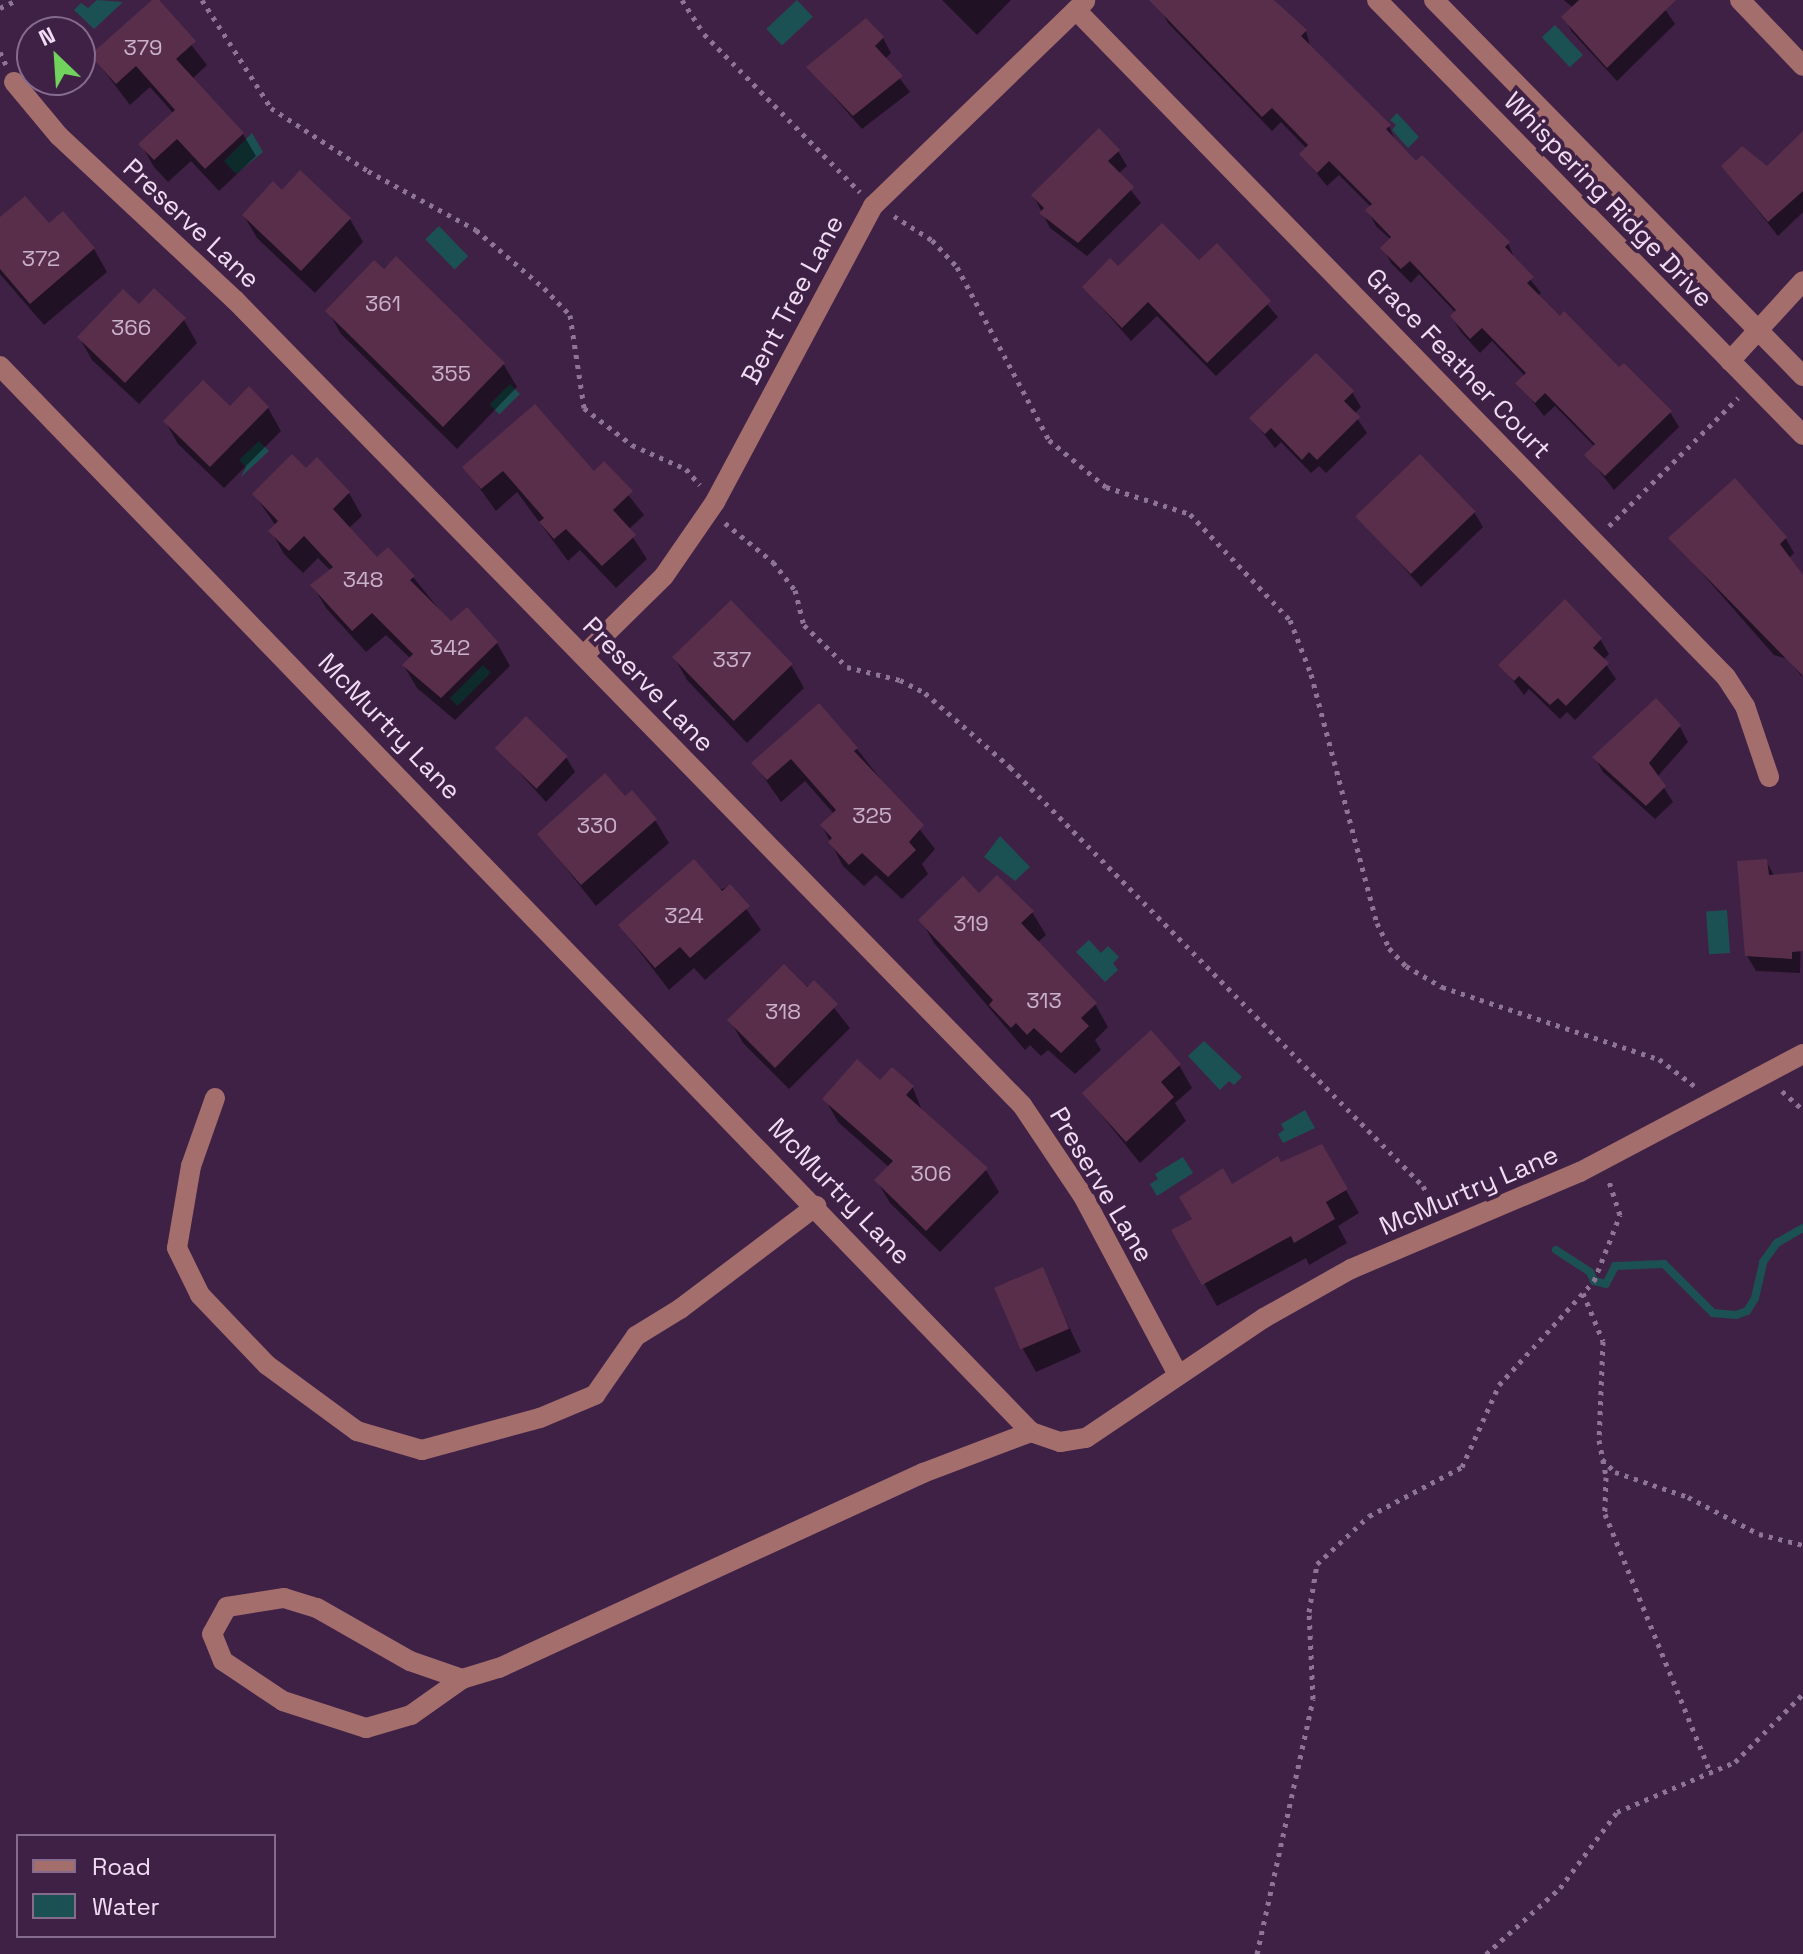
<!DOCTYPE html>
<style>
body{margin:0}
#map{position:relative;width:1803px;height:1954px;overflow:hidden;background:#3f2146;font-family:"Space Grotesk",sans-serif}
div>[style]{position:absolute}
[style*='--x']{left:calc(var(--x)*1px);top:calc(var(--y)*1px);width:calc(var(--w)*1px);rotate:calc(var(--a)*1deg)}
.water>*{inset:0;background:#1c5154;transform-origin:0 0}
.shadow>*{inset:0;background:#0007}
.stream>*{height:8px;margin:-4px;padding:0 4px;transform-origin:4px;border-radius:4px;background:#1c5154}
.building>*{inset:0;background:#582e4b;transform-origin:0 0}
.path>*{height:5px;margin-top:-2.5px;transform-origin:0;background:repeating-linear-gradient(90deg,#8e7594 0 4px,transparent 0 10px)}
.minor>*{height:20px;margin:-10px;padding:0 10px;transform-origin:10px;border-radius:10px;background:#a46e6d}
span{translate:-50% -50%;white-space:nowrap;text-align:center;line-height:1.15;-webkit-text-stroke:8px #3f2146;paint-order:stroke}
.number-label{font-size:22px;color:#cab1ca}
.number-label span{-webkit-text-stroke-width:0}
.street-label{font-size:26px;color:#f0ddf4}
.legend{position:absolute;left:16px;top:1834px;width:260px;height:104px;box-sizing:border-box;background:#3f2146;border:2px solid #866c8c;margin:0;padding:10px 14px;list-style:none;font-size:24px;color:#f0ddf4}
.legend li{display:flex;align-items:center;gap:16px;height:40px}
.legend b{width:40px;border:2px solid #866c8c}
.north{position:absolute;left:16px;top:16px;width:80px;height:80px;box-sizing:border-box;background:#3f2146;border:2px solid #866c8c;border-radius:50%;rotate:335deg;font-size:22px;font-weight:700;line-height:32px;text-align:center;color:#f0ddf4}
.north::after{content:'';display:block;margin:auto;width:28px;height:36px;background:#71d25e;clip-path:polygon(50% 0,100% 100%,50% 72%,0 100%)}
</style>
<div id="map">
<div class="water">
<div style="clip-path:polygon(97px 0,123px 2px,94px 29px,74px 10px,81px 3px,88px 8px)"></div>
<div style="left:797px;top:0;width:23px;height:42px;rotate:47deg"></div>
<div style="left:1555px;top:25px;width:41px;height:18px;rotate:47deg"></div>
<div style="clip-path:polygon(1397px 113px,1419px 137px,1408px 148px,1392px 130px,1396px 125px,1390px 120px)"></div>
<div style="clip-path:polygon(252px 133px,263px 152px,236px 174px,224px 161px)"></div>
<div style="left:439px;top:226px;width:42px;height:19px;rotate:46deg"></div>
<div style="left:510px;top:384px;width:14px;height:29px;rotate:45deg"></div>
<div style="clip-path:polygon(259px 441px,269px 451px,241px 477px,246px 467px,239px 460px)"></div>
<div style="left:483px;top:665px;width:11px;height:47px;rotate:45deg"></div>
<div style="clip-path:polygon(1000px 836px,1030px 867px,1015px 881px,984px 857px)"></div>
<div style="left:1727px;top:910px;width:43px;height:21px;rotate:86deg"></div>
<div style="clip-path:polygon(1089px 940px,1101px 953px,1108px 946px,1119px 957px,1113px 963px,1118px 970px,1105px 982px,1076px 952px)"></div>
<div style="clip-path:polygon(1204px 1041px,1242px 1077px,1234px 1085px,1229px 1081px,1220px 1090px,1188px 1056px)"></div>
<div style="clip-path:polygon(1305px 1110px,1315px 1128px,1283px 1143px,1278px 1134px,1284px 1130px,1281px 1124px)"></div>
<div style="clip-path:polygon(1183px 1157px,1193px 1173px,1157px 1196px,1150px 1184px,1158px 1179px,1155px 1174px)"></div>
</div>
<div class="shadow">
<div style="clip-path:polygon(156px 0,207px 65px,192px 79px,243px 134px,256px 156px,219px 191px,191px 161px,168px 182px,154px 167px,141px 144px,174px 114px,150px 87px,130px 105px,92px 55px)"></div>
<div style="clip-path:polygon(942px 0,1011px 0,977px 35px)"></div>
<div style="clip-path:polygon(1168px 0,1274px 0,1306px 31px,1311px 49px,1389px 126px,1396px 143px,1416px 164px,1508px 243px,1515px 260px,1541px 293px,1537px 296px,1670px 412px,1679px 427px,1614px 490px,1587px 455px,1595px 447px,1555px 406px,1544px 416px,1518px 383px,1525px 376px,1492px 341px,1480px 353px,1461px 332px,1452px 317px,1456px 313px,1419px 274px,1411px 283px,1391px 263px,1383px 248px,1391px 240px,1376px 226px,1368px 211px,1371px 207px,1339px 175px,1327px 186px,1301px 154px,1307px 149px,1281px 122px,1272px 131px,1168px 23px,1160px 8px)"></div>
<div style="clip-path:polygon(1564px 0,1659px 0,1675px 24px,1617px 81px,1572px 32px,1564px 17px,1573px 8px)"></div>
<div style="clip-path:polygon(883px 38px,891px 53px,885px 59px,910px 92px,862px 129px,809px 68px)"></div>
<div style="clip-path:polygon(1803px 141px,1803px 212px,1778px 236px,1723px 167px,1767px 168px)"></div>
<div style="clip-path:polygon(1118px 151px,1127px 166px,1118px 174px,1141px 203px,1087px 256px,1050px 228px,1033px 195px)"></div>
<div style="clip-path:polygon(282px 192px,350px 219px,363px 242px,315px 293px,257px 238px,244px 216px)"></div>
<div style="clip-path:polygon(0 220px,48px 226px,94px 249px,107px 272px,44px 325px,0 274px)"></div>
<div style="clip-path:polygon(1217px 246px,1278px 317px,1216px 376px,1157px 316px,1131px 341px,1084px 287px,1118px 269px,1199px 263px)"></div>
<div style="clip-path:polygon(396px 259px,504px 365px,517px 387px,457px 449px,341px 334px,328px 311px)"></div>
<div style="clip-path:polygon(139px 307px,184px 320px,197px 343px,139px 404px,92px 360px,79px 337px)"></div>
<div style="clip-path:polygon(1352px 392px,1361px 407px,1354px 414px,1367px 433px,1326px 473px,1319px 466px,1311px 473px,1281px 442px,1275px 448px,1252px 419px)"></div>
<div style="clip-path:polygon(268px 408px,281px 431px,224px 488px,178px 444px,165px 421px,230px 409px)"></div>
<div style="clip-path:polygon(604px 464px,644px 515px,628px 530px,647px 559px,616px 588px,580px 550px,568px 561px,517px 492px,496px 511px,465px 468px,593px 474px)"></div>
<div style="clip-path:polygon(306px 471px,349px 493px,362px 516px,348px 529px,377px 560px,413px 577px,451px 624px,497px 643px,510px 666px,455px 720px,417px 688px,404px 666px,411px 659px,386px 635px,366px 652px,326px 608px,313px 586px,331px 571px,318px 558px,303px 573px,284px 554px,271px 531px,276px 526px,254px 494px)"></div>
<div style="clip-path:polygon(1734px 481px,1786px 539px,1794px 553px,1788px 559px,1803px 578px,1802px 677px,1788px 659px,1774px 655px,1671px 538px)"></div>
<div style="clip-path:polygon(1474px 512px,1483px 527px,1421px 587px,1358px 516px)"></div>
<div style="clip-path:polygon(1600px 639px,1609px 654px,1603px 660px,1616px 679px,1575px 720px,1567px 712px,1560px 719px,1529px 689px,1524px 695px,1501px 665px)"></div>
<div style="clip-path:polygon(674px 657px,791px 665px,804px 688px,747px 743px,687px 680px)"></div>
<div style="clip-path:polygon(1680px 727px,1688px 742px,1657px 777px,1673px 802px,1655px 819px,1603px 772px,1595px 758px)"></div>
<div style="clip-path:polygon(498px 749px,566px 757px,575px 772px,546px 802px)"></div>
<div style="clip-path:polygon(857px 749px,935px 849px,922px 864px,928px 874px,902px 899px,876px 875px,864px 886px,843px 866px,822px 826px,834px 814px,805px 781px,781px 802px,754px 763px)"></div>
<div style="clip-path:polygon(625px 799px,655px 820px,669px 843px,596px 906px,539px 834px)"></div>
<div style="clip-path:polygon(1766px 861px,1775px 877px,1803px 874px,1800px 973px,1756px 971px,1747px 956px)"></div>
<div style="clip-path:polygon(730px 886px,761px 930px,705px 980px,694px 968px,669px 990px,620px 926px)"></div>
<div style="clip-path:polygon(979px 896px,1032px 912px,1046px 935px,1037px 943px,1095px 1004px,1108px 1027px,1095px 1040px,1101px 1050px,1075px 1074px,1048px 1050px,1041px 1056px,1030px 1045px,1025px 1050px,934px 943px,921px 920px)"></div>
<div style="clip-path:polygon(814px 983px,850px 1028px,789px 1089px,743px 1043px,730px 1020px)"></div>
<div style="clip-path:polygon(1179px 1065px,1192px 1088px,1175px 1103px,1186px 1121px,1140px 1163px,1084px 1093px)"></div>
<div style="clip-path:polygon(892px 1070px,913px 1088px,923px 1113px,986px 1170px,999px 1192px,940px 1252px,890px 1203px,877px 1181px,890px 1168px,838px 1122px,825px 1099px,881px 1083px)"></div>
<div style="clip-path:polygon(1321px 1146px,1359px 1213px,1338px 1226px,1347px 1243px,1309px 1265px,1306px 1258px,1217px 1306px,1174px 1231px,1281px 1164px)"></div>
<div style="clip-path:polygon(1042px 1270px,1081px 1352px,1036px 1372px,1023px 1349px)"></div>
</div>
<div class="stream">
<div style="--x:1556;--y:1250;--w:40;--a:32.9"></div>
<div style="--x:1590;--y:1272;--w:10;--a:66"></div>
<div style="--x:1594;--y:1281;--w:12;--a:14"></div>
<div style="--x:1606;--y:1284;--w:20;--a:-63"></div>
<div style="--x:1615;--y:1266;--w:49;--a:-2.3"></div>
<div style="--x:1664;--y:1264;--w:69;--a:45"></div>
<div style="--x:1713;--y:1313;--w:23;--a:5"></div>
<div style="--x:1736;--y:1315;--w:12;--a:-20"></div>
<div style="--x:1747;--y:1311;--w:15;--a:-58"></div>
<div style="--x:1755;--y:1298;--w:37;--a:-77"></div>
<div style="--x:1763;--y:1262;--w:24;--a:-54"></div>
<div style="--x:1777;--y:1243;--w:30;--a:-30"></div>
</div>
<div class="building">
<div style="clip-path:polygon(152px 0,159px 0,196px 41px,176px 59px,244px 133px,205px 169px,177px 139px,154px 160px,138px 144px,175px 110px,136px 66px,116px 84px,90px 55px)"></div>
<div style="clip-path:polygon(1149px 0,1274px 0,1307px 30px,1301px 36px,1391px 125px,1386px 129px,1416px 161px,1422px 155px,1510px 242px,1505px 247px,1534px 277px,1527px 283px,1560px 316px,1564px 311px,1619px 367px,1624px 363px,1672px 411px,1605px 476px,1584px 455px,1595px 444px,1545px 393px,1535px 403px,1515px 383px,1526px 373px,1482px 328px,1470px 339px,1450px 316px,1456px 310px,1410px 261px,1401px 269px,1380px 248px,1391px 237px,1365px 210px,1372px 204px,1329px 161px,1317px 173px,1299px 154px,1308px 145px,1272px 108px,1262px 117px)"></div>
<div style="clip-path:polygon(1579px 0,1676px 0,1607px 68px,1561px 17px)"></div>
<div style="clip-path:polygon(866px 18px,884px 37px,875px 46px,903px 76px,853px 116px,806px 67px)"></div>
<div style="clip-path:polygon(1099px 128px,1120px 150px,1108px 161px,1134px 187px,1078px 243px,1039px 213px,1044px 208px,1031px 195px)"></div>
<div style="clip-path:polygon(1803px 131px,1803px 191px,1768px 222px,1721px 166px,1742px 146px,1767px 166px)"></div>
<div style="clip-path:polygon(300px 170px,351px 218px,301px 271px,242px 215px,273px 181px,282px 190px)"></div>
<div style="clip-path:polygon(25px 196px,49px 223px,63px 211px,95px 248px,30px 304px,0 269px,0 217px)"></div>
<div style="clip-path:polygon(1162px 223px,1199px 260px,1217px 243px,1271px 301px,1207px 363px,1148px 302px,1122px 328px,1082px 287px,1110px 258px,1118px 266px)"></div>
<div style="clip-path:polygon(396px 256px,505px 363px,443px 427px,325px 311px,374px 260px,384px 269px)"></div>
<div style="clip-path:polygon(154px 288px,186px 318px,125px 383px,77px 337px,123px 289px,139px 304px)"></div>
<div style="clip-path:polygon(1316px 353px,1354px 391px,1344px 401px,1360px 417px,1317px 460px,1309px 452px,1302px 460px,1271px 428px,1265px 434px,1249px 418px)"></div>
<div style="clip-path:polygon(203px 380px,230px 406px,249px 386px,269px 407px,210px 467px,163px 421px)"></div>
<div style="clip-path:polygon(535px 404px,594px 471px,604px 461px,633px 491px,613px 510px,636px 535px,602px 566px,566px 529px,554px 539px,539px 522px,544px 518px,503px 471px,481px 489px,462px 467px)"></div>
<div style="clip-path:polygon(292px 454px,306px 468px,317px 457px,350px 492px,333px 509px,377px 557px,388px 547px,415px 576px,410px 580px,451px 621px,467px 607px,498px 642px,441px 698px,402px 665px,413px 654px,372px 613px,352px 631px,310px 585px,333px 567px,304px 536px,289px 551px,268px 531px,278px 521px,252px 494px)"></div>
<div style="left:1420px;top:454px;width:80px;height:90px;rotate:46deg"></div>
<div style="clip-path:polygon(1735px 478px,1787px 537px,1780px 544px,1803px 575px,1803px 676px,1668px 538px)"></div>
<div style="clip-path:polygon(1565px 599px,1602px 638px,1593px 648px,1609px 663px,1566px 706px,1558px 698px,1550px 705px,1519px 676px,1514px 681px,1498px 665px)"></div>
<div style="left:731px;top:600px;width:89px;height:82px;rotate:46deg"></div>
<div style="clip-path:polygon(1656px 698px,1681px 725px,1649px 763px,1666px 786px,1646px 806px,1592px 757px)"></div>
<div style="clip-path:polygon(819px 703px,858px 748px,854px 751px,924px 825px,909px 842px,916px 850px,888px 877px,862px 853px,849px 865px,828px 842px,832px 838px,820px 825px,836px 810px,791px 759px,767px 780px,751px 763px)"></div>
<div style="left:526px;top:716px;width:58px;height:45px;rotate:44deg"></div>
<div style="clip-path:polygon(605px 773px,625px 796px,632px 790px,657px 819px,581px 885px,537px 834px)"></div>
<div style="clip-path:polygon(694px 859px,722px 891px,730px 884px,750px 906px,690px 958px,680px 947px,655px 968px,618px 925px)"></div>
<div style="clip-path:polygon(1767px 859px,1769px 875px,1803px 872px,1803px 951px,1792px 952px,1792px 959px,1745px 956px,1737px 861px)"></div>
<div style="clip-path:polygon(997px 875px,1034px 911px,1021px 923px,1097px 1003px,1081px 1018px,1089px 1026px,1061px 1053px,1034px 1028px,1027px 1035px,1016px 1023px,1011px 1028px,989px 1005px,993px 1000px,918px 920px,963px 876px,979px 893px)"></div>
<div style="clip-path:polygon(784px 964px,807px 987px,814px 980px,838px 1004px,775px 1068px,727px 1020px)"></div>
<div style="clip-path:polygon(1151px 1030px,1181px 1064px,1161px 1082px,1174px 1097px,1126px 1142px,1082px 1093px)"></div>
<div style="clip-path:polygon(857px 1059px,880px 1080px,892px 1067px,914px 1086px,906px 1095px,988px 1168px,926px 1231px,874px 1180px,893px 1161px,822px 1099px)"></div>
<div style="clip-path:polygon(1322px 1144px,1348px 1189px,1326px 1202px,1335px 1219px,1294px 1243px,1291px 1236px,1202px 1285px,1171px 1230px,1192px 1219px,1179px 1197px,1223px 1168px,1232px 1184px,1278px 1156px,1281px 1162px)"></div>
<div style="left:1043px;top:1267px;width:67px;height:53px;rotate:67deg"></div>
</div>
<div class="path">
<div style="--x:202;--y:0;--w:128;--a:57.4"></div>
<div style="--x:271;--y:108;--w:116;--a:33"></div>
<div style="--x:368;--y:171;--w:123;--a:28.6"></div>
<div style="--x:476;--y:230;--w:89;--a:40.5"></div>
<div style="--x:544;--y:288;--w:37;--a:46"></div>
<div style="--x:570;--y:315;--w:94;--a:81.4"></div>
<div style="--x:584;--y:408;--w:61;--a:37.6"></div>
<div style="--x:632;--y:445;--w:59;--a:24"></div>
<div style="--x:686;--y:469;--w:21;--a:49"></div>
<div style="--x:682;--y:0;--w:40;--a:57.1"></div>
<div style="--x:704;--y:34;--w:222;--a:45.4"></div>
<div style="--x:0;--y:8;--w:19;--a:-25"></div>
<div style="--x:0;--y:52;--w:14;--a:65"></div>
<div style="--x:894;--y:216;--w:45;--a:32.3"></div>
<div style="--x:932;--y:240;--w:37;--a:47"></div>
<div style="--x:957;--y:267;--w:196;--a:62"></div>
<div style="--x:1049;--y:440;--w:74;--a:39.5"></div>
<div style="--x:1106;--y:487;--w:88;--a:17.8"></div>
<div style="--x:1190;--y:514;--w:146;--a:46.7"></div>
<div style="--x:1290;--y:620;--w:58;--a:68.7"></div>
<div style="--x:1311;--y:674;--w:258;--a:75.2"></div>
<div style="--x:1377;--y:923;--w:28;--a:64"></div>
<div style="--x:1389;--y:948;--w:25;--a:47"></div>
<div style="--x:1406;--y:966;--w:42;--a:30.3"></div>
<div style="--x:1442;--y:987;--w:229;--a:18.4"></div>
<div style="--x:1659;--y:1059;--w:48;--a:37.3"></div>
<div style="--x:725;--y:523;--w:62;--a:39.1"></div>
<div style="--x:773;--y:562;--w:36;--a:52"></div>
<div style="--x:795;--y:590;--w:36;--a:76"></div>
<div style="--x:804;--y:625;--w:60;--a:44.3"></div>
<div style="--x:847;--y:667;--w:55;--a:13.8"></div>
<div style="--x:900;--y:680;--w:28;--a:27"></div>
<div style="--x:925;--y:693;--w:113;--a:41"></div>
<div style="--x:1010;--y:767;--w:588;--a:45.41"></div>
<div style="--x:1423;--y:1186;--w:29;--a:61"></div>
<div style="--x:1609;--y:526;--w:182;--a:-44.8"></div>
<div style="--x:1782;--y:1091;--w:28;--a:42"></div>
<div style="--x:1583;--y:1293;--w:52;--a:67.4"></div>
<div style="--x:1603;--y:1341;--w:99;--a:92.3"></div>
<div style="--x:1599;--y:1440;--w:38;--a:79"></div>
<div style="--x:1606;--y:1477;--w:37;--a:92"></div>
<div style="--x:1605;--y:1514;--w:281;--a:67.8"></div>
<div style="--x:1602;--y:1459;--w:18;--a:45"></div>
<div style="--x:1615;--y:1472;--w:77;--a:18.9"></div>
<div style="--x:1688;--y:1497;--w:80;--a:27.5"></div>
<div style="--x:1759;--y:1534;--w:45;--a:14"></div>
<div style="--x:1257;--y:1954;--w:261;--a:-77.6"></div>
<div style="--x:1313;--y:1699;--w:87;--a:-92.6"></div>
<div style="--x:1309;--y:1612;--w:49;--a:-80.5"></div>
<div style="--x:1317;--y:1564;--w:71;--a:-42.7"></div>
<div style="--x:1369;--y:1516;--w:105;--a:-27.8"></div>
<div style="--x:1462;--y:1467;--w:90;--a:-65.7"></div>
<div style="--x:1499;--y:1385;--w:141;--a:-47.6"></div>
<div style="--x:1594;--y:1281;--w:71;--a:-68.5"></div>
<div style="--x:1620;--y:1215;--w:38;--a:-108"></div>
<div style="--x:1486;--y:1954;--w:99;--a:-41.7"></div>
<div style="--x:1560;--y:1888;--w:95;--a:-53.1"></div>
<div style="--x:1617;--y:1812;--w:128;--a:-23"></div>
<div style="--x:1735;--y:1762;--w:96;--a:-45"></div>
</div>
<div class="minor">
<div style="--x:1377;--y:0;--w:609;--a:45.6"></div>
<div style="--x:1434;--y:0;--w:527;--a:45.54"></div>
<div style="--x:1740;--y:0;--w:91;--a:46.3"></div>
<div style="--x:1076;--y:10;--w:931;--a:45.74"></div>
<div style="--x:1726;--y:677;--w:35;--a:57"></div>
<div style="--x:1745;--y:706;--w:75;--a:71.3"></div>
<div style="--x:14;--y:82;--w:70;--a:50.2"></div>
<div style="--x:59;--y:136;--w:241;--a:43"></div>
<div style="--x:235;--y:300;--w:1126;--a:45.65"></div>
<div style="--x:1022;--y:1105;--w:110;--a:56.2"></div>
<div style="--x:1083;--y:1196;--w:203;--a:62"></div>
<div style="--x:1730;--y:361;--w:108;--a:-47.6"></div>
<div style="--x:0;--y:366;--w:1483;--a:45.96"></div>
<div style="--x:1031;--y:1432;--w:31;--a:19"></div>
<div style="--x:1060;--y:1442;--w:26;--a:-9"></div>
<div style="--x:1086;--y:1438;--w:215;--a:-34"></div>
<div style="--x:1264;--y:1318;--w:100;--a:-29.4"></div>
<div style="--x:1351;--y:1269;--w:249;--a:-23"></div>
<div style="--x:1580;--y:1172;--w:252;--a:-27.9"></div>
<div style="--x:584;--y:655;--w:112;--a:-44.6"></div>
<div style="--x:664;--y:576;--w:90;--a:-55.4"></div>
<div style="--x:715;--y:502;--w:336;--a:-61.9"></div>
<div style="--x:873;--y:206;--w:295;--a:-44"></div>
<div style="--x:215;--y:1098;--w:72;--a:109.4"></div>
<div style="--x:191;--y:1166;--w:83;--a:99.7"></div>
<div style="--x:177;--y:1248;--w:52;--a:63.9"></div>
<div style="--x:200;--y:1295;--w:97;--a:46.3"></div>
<div style="--x:267;--y:1365;--w:112;--a:36.3"></div>
<div style="--x:357;--y:1431;--w:68;--a:16.3"></div>
<div style="--x:422;--y:1450;--w:122;--a:-15.2"></div>
<div style="--x:540;--y:1418;--w:60;--a:-22.7"></div>
<div style="--x:595;--y:1395;--w:72;--a:-55.2"></div>
<div style="--x:636;--y:1336;--w:52;--a:-31.5"></div>
<div style="--x:680;--y:1309;--w:171;--a:-37.1"></div>
<div style="--x:462;--y:1679;--w:62;--a:144.8"></div>
<div style="--x:411;--y:1715;--w:47;--a:163.9"></div>
<div style="--x:366;--y:1728;--w:87;--a:-162"></div>
<div style="--x:283;--y:1701;--w:72;--a:-146.3"></div>
<div style="--x:223;--y:1661;--w:29;--a:-112"></div>
<div style="--x:212;--y:1634;--w:31;--a:-61"></div>
<div style="--x:227;--y:1607;--w:58;--a:-9"></div>
<div style="--x:284;--y:1598;--w:34;--a:17"></div>
<div style="--x:317;--y:1608;--w:107;--a:29.7"></div>
<div style="--x:410;--y:1661;--w:55;--a:19.1"></div>
<div style="--x:462;--y:1679;--w:39;--a:-17"></div>
<div style="--x:499;--y:1668;--w:467;--a:-24.7"></div>
<div style="--x:923;--y:1473;--w:116;--a:-20.8"></div>
</div>
<div class="number-label">
<span style="left:143px;top:48px">379</span>
<span style="left:41px;top:259px">372</span>
<span style="left:383px;top:304px">361</span>
<span style="left:131px;top:328px">366</span>
<span style="left:451px;top:374px">355</span>
<span style="left:363px;top:580px">348</span>
<span style="left:450px;top:648px">342</span>
<span style="left:732px;top:660px">337</span>
<span style="left:872px;top:816px">325</span>
<span style="left:597px;top:826px">330</span>
<span style="left:684px;top:916px">324</span>
<span style="left:971px;top:924px">319</span>
<span style="left:1044px;top:1001px">313</span>
<span style="left:783px;top:1012px">318</span>
<span style="left:931px;top:1174px">306</span>
</div>
<div class="street-label">
<span style="left:1608px;top:200px;rotate:46deg">Whispering Ridge Drive</span>
<span style="left:191px;top:224px;rotate:43deg">Preserve Lane</span>
<span style="left:793px;top:300px;rotate:-62deg">Bent Tree Lane</span>
<span style="left:1458px;top:364px;rotate:46deg">Grace Feather Court</span>
<span style="left:648px;top:685px;rotate:46deg">Preserve Lane</span>
<span style="left:389px;top:727px;rotate:46deg">McMurtry Lane</span>
<span style="left:1101px;top:1185px;rotate:59deg">Preserve Lane</span>
<span style="left:1469px;top:1191px;rotate:-23deg">McMurtry Lane</span>
<span style="left:839px;top:1192px;rotate:46deg">McMurtry Lane</span>
</div>
<ul class="legend">
<li><b style="height:10px;background:#a46e6d"></b>Road</li>
<li><b style="height:22px;background:#1c5154"></b>Water</li>
</ul>
<div class="north">N</div>
</div>
